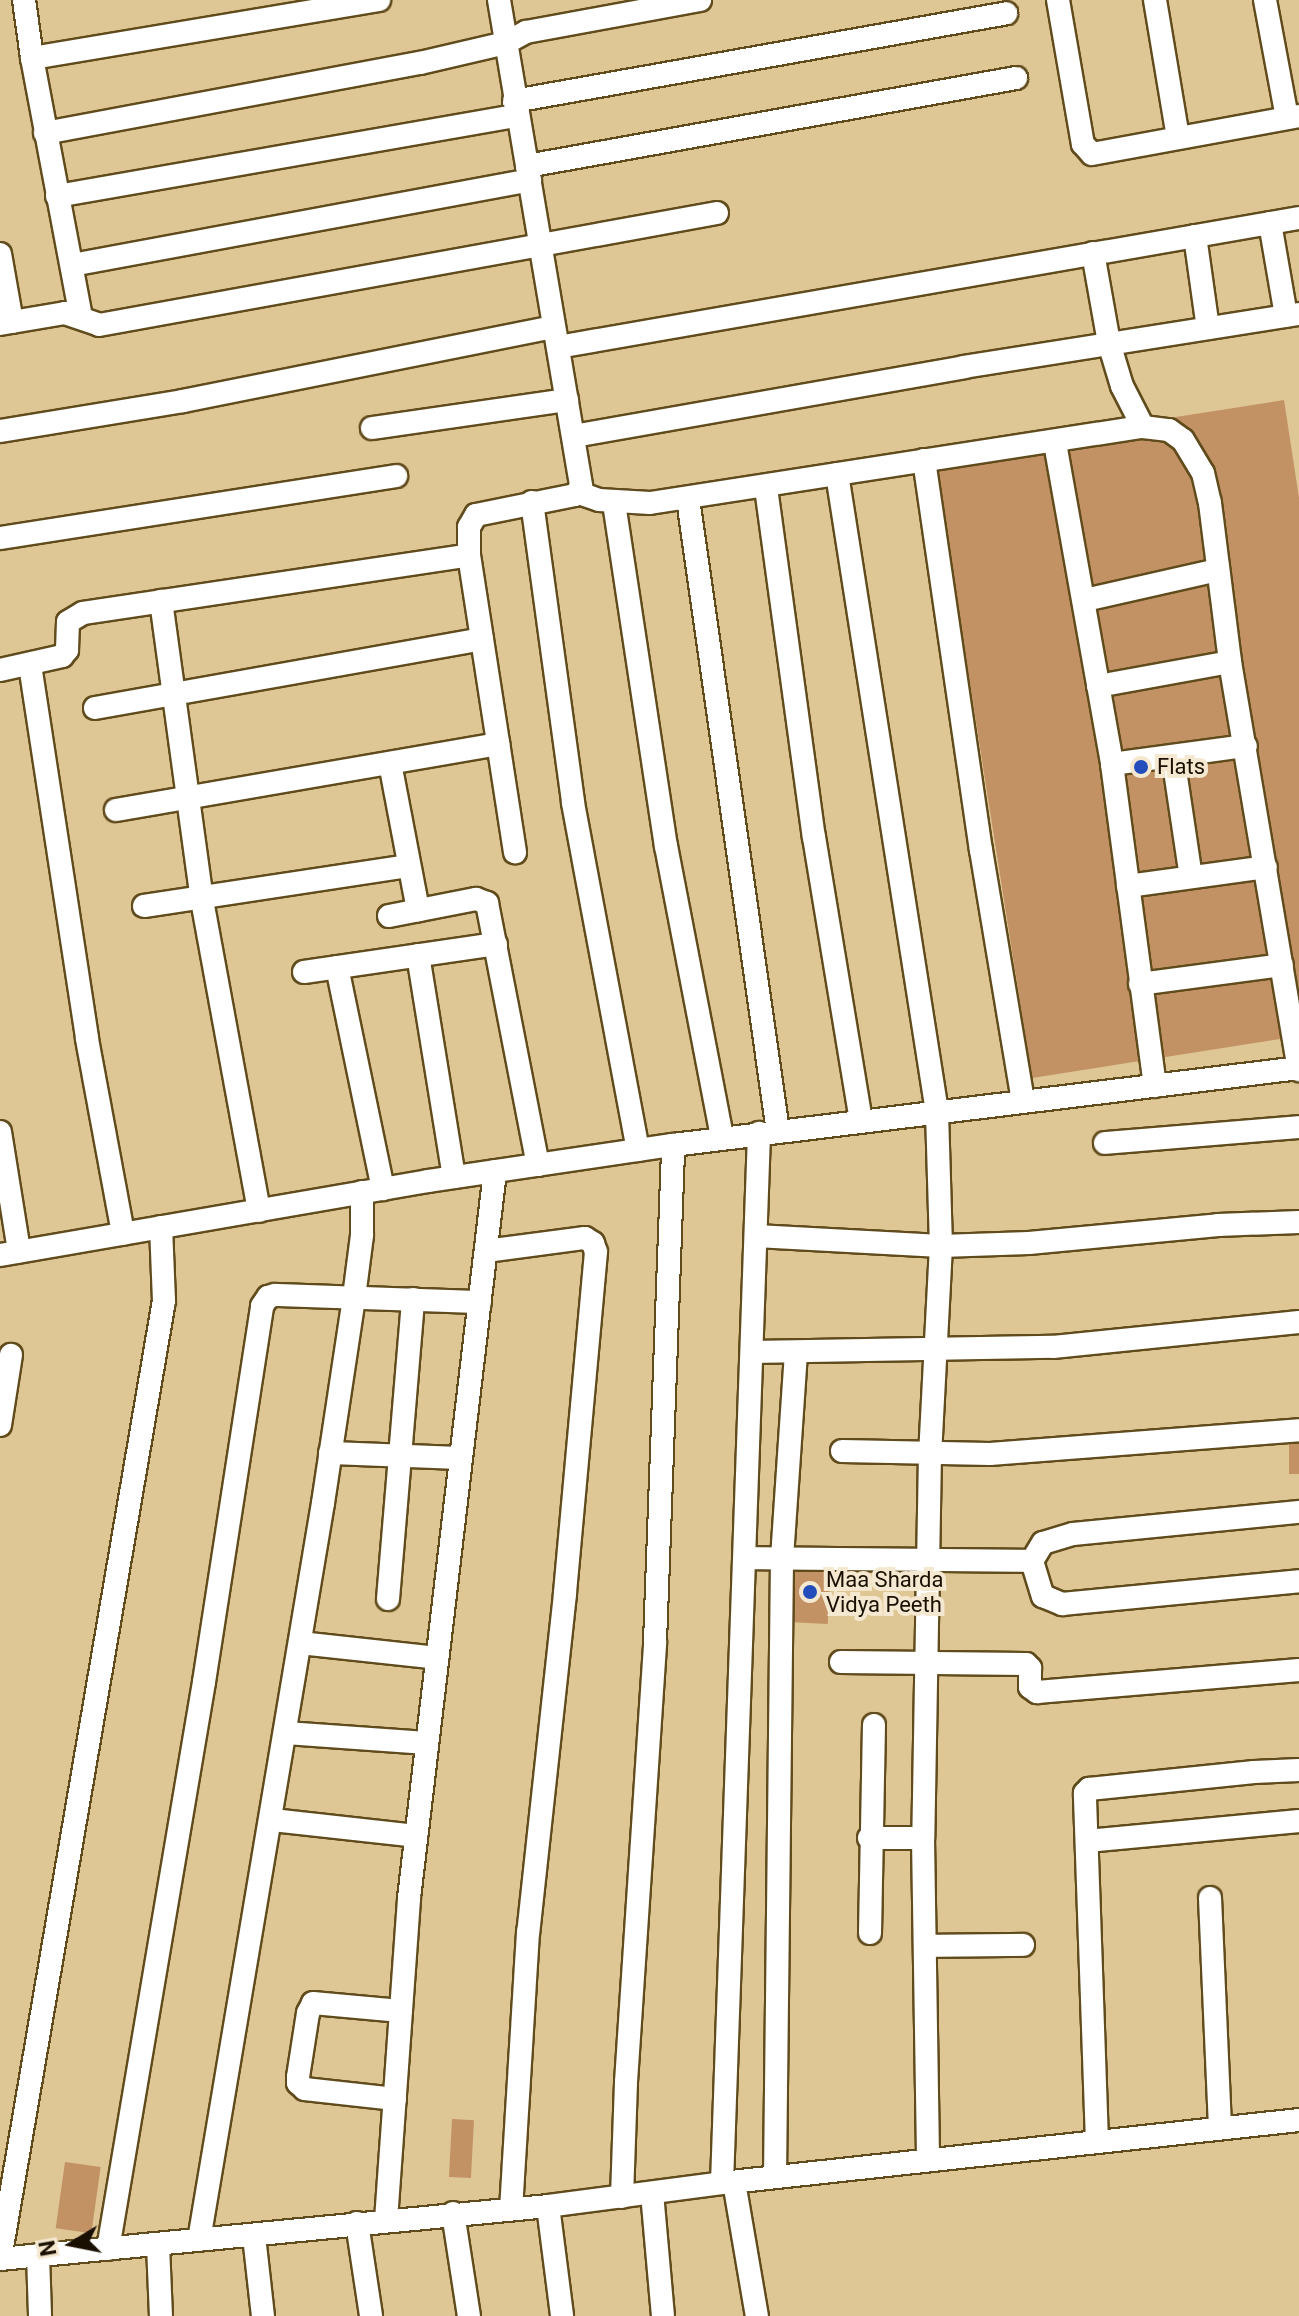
<!DOCTYPE html>
<style>
body{margin:0}
#map{position:relative;width:1299px;height:2316px;overflow:hidden;background:#dfc695;font-family:Roboto,sans-serif}
div>[style]{position:absolute}
[style*='--x']{left:calc(var(--x)*1px);top:calc(var(--y)*1px);width:calc(var(--w)*1px);rotate:calc(var(--a)*1deg)}
.building>*{inset:0;background:#c29264;transform-origin:0 0}
.roads{filter:drop-shadow(2px 0 #604b1c) drop-shadow(-2px 0 #604b1c) drop-shadow(0 2px #604b1c) drop-shadow(0 -2px #604b1c)}
.street>*{height:22px;margin:-11px;padding:0 11px;transform-origin:11px;border-radius:11px;background:#fff}
.dots>*{width:22px;height:22px;translate:-50% -50%;box-sizing:border-box;border:4px solid #f5e8d0;border-radius:50%}
span{translate:-50% -50%;white-space:nowrap;text-align:center;line-height:1.15;-webkit-text-stroke:8px #f5e8d0;paint-order:stroke}
.poi-label{font-size:22px;color:#191001}
.left{translate:0 -50%;text-align:left}
.north{position:absolute;left:32px;top:2204px;width:80px;height:80px;-webkit-text-stroke:6px #f5e8d0;paint-order:stroke;rotate:260deg;font-size:22px;font-weight:700;line-height:32px;text-align:center;color:#191001}
.north::after{content:'';display:block;margin:auto;width:28px;height:36px;background:#191001;clip-path:polygon(50% 0,100% 100%,50% 72%,0 100%)}
</style>
<div id="map">
<div class="building">
<div style="clip-path:polygon(1284px 400px,1299px 498px,1299px 1036px,1032px 1078px,934px 455px)"></div>
<div style="left:1289px;top:1433px;width:10px;height:41px"></div>
<div style="left:792px;top:1560px;width:39px;height:62px;rotate:3deg"></div>
<div style="left:452px;top:2119px;width:22px;height:58px;rotate:3deg"></div>
<div style="left:65px;top:2162px;width:36px;height:67px;rotate:8deg"></div>
</div>
<div class="roads">
<div class="street">
<div style="--x:24;--y:0;--w:59;--a:82.1"></div>
<div style="--x:499;--y:0;--w:494;--a:80.4"></div>
<div style="--x:581;--y:487;--w:10;--a:127"></div>
<div style="--x:575;--y:495;--w:101;--a:168.6"></div>
<div style="--x:476;--y:515;--w:14;--a:120"></div>
<div style="--x:469;--y:527;--w:28;--a:90"></div>
<div style="--x:469;--y:555;--w:301;--a:81.2"></div>
<div style="--x:1058;--y:0;--w:146;--a:80.2"></div>
<div style="--x:1083;--y:144;--w:13;--a:48"></div>
<div style="--x:1092;--y:154;--w:210;--a:-10.4"></div>
<div style="--x:1155;--y:0;--w:139;--a:80.5"></div>
<div style="--x:1265;--y:0;--w:119;--a:79.4"></div>
<div style="--x:514;--y:101;--w:500;--a:-10.1"></div>
<div style="--x:45;--y:133;--w:381;--a:-10.6"></div>
<div style="--x:420;--y:63;--w:88;--a:-13.1"></div>
<div style="--x:506;--y:43;--w:23;--a:-29"></div>
<div style="--x:526;--y:32;--w:177;--a:-10.4"></div>
<div style="--x:527;--y:166;--w:497;--a:-10.2"></div>
<div style="--x:57;--y:196;--w:467;--a:-9.9"></div>
<div style="--x:1270;--y:223;--w:94;--a:80.2"></div>
<div style="--x:1195;--y:236;--w:93;--a:82"></div>
<div style="--x:1093;--y:253;--w:91;--a:79.9"></div>
<div style="--x:1109;--y:343;--w:45;--a:73.2"></div>
<div style="--x:1122;--y:386;--w:46;--a:62.9"></div>
<div style="--x:0;--y:254;--w:69;--a:80"></div>
<div style="--x:72;--y:265;--w:466;--a:-10.5"></div>
<div style="--x:81;--y:317;--w:264;--a:-100.7"></div>
<div style="--x:32;--y:58;--w:352;--a:-9.5"></div>
<div style="--x:0;--y:324;--w:66;--a:-9.6"></div>
<div style="--x:65;--y:313;--w:36;--a:19"></div>
<div style="--x:99;--y:325;--w:628;--a:-10.27"></div>
<div style="--x:558;--y:347;--w:752;--a:-9.88"></div>
<div style="--x:372;--y:428;--w:197;--a:-8.2"></div>
<div style="--x:0;--y:431;--w:185;--a:-9.3"></div>
<div style="--x:183;--y:401;--w:378;--a:-11.3"></div>
<div style="--x:574;--y:436;--w:396;--a:-10"></div>
<div style="--x:964;--y:367;--w:339;--a:-9"></div>
<div style="--x:1055;--y:443;--w:326;--a:79.9"></div>
<div style="--x:1112;--y:764;--w:325;--a:82.4"></div>
<div style="--x:924;--y:460;--w:394;--a:81.7"></div>
<div style="--x:981;--y:850;--w:255;--a:80.5"></div>
<div style="--x:837;--y:474;--w:646;--a:81.09"></div>
<div style="--x:937;--y:1112;--w:134;--a:88.3"></div>
<div style="--x:941;--y:1246;--w:207;--a:93"></div>
<div style="--x:930;--y:1453;--w:385;--a:91"></div>
<div style="--x:923;--y:1838;--w:322;--a:89.1"></div>
<div style="--x:766;--y:488;--w:352;--a:82.2"></div>
<div style="--x:814;--y:837;--w:288;--a:80.6"></div>
<div style="--x:579;--y:493;--w:21;--a:19"></div>
<div style="--x:599;--y:500;--w:51;--a:3.4"></div>
<div style="--x:650;--y:503;--w:499;--a:-8.8"></div>
<div style="--x:1143;--y:427;--w:26;--a:7"></div>
<div style="--x:1169;--y:430;--w:17;--a:36"></div>
<div style="--x:1183;--y:440;--w:39;--a:59"></div>
<div style="--x:1203;--y:473;--w:31;--a:77"></div>
<div style="--x:1210;--y:503;--w:160;--a:82.8"></div>
<div style="--x:1230;--y:662;--w:414;--a:80.4"></div>
<div style="--x:688;--y:499;--w:638;--a:81.9"></div>
<div style="--x:532;--y:502;--w:304;--a:82.2"></div>
<div style="--x:573;--y:803;--w:353;--a:79.4"></div>
<div style="--x:614;--y:503;--w:347;--a:81.4"></div>
<div style="--x:666;--y:846;--w:297;--a:79.1"></div>
<div style="--x:0;--y:538;--w:401;--a:-8.9"></div>
<div style="--x:1085;--y:600;--w:136;--a:-12.7"></div>
<div style="--x:161;--y:601;--w:302;--a:82.2"></div>
<div style="--x:202;--y:900;--w:316;--a:79.6"></div>
<div style="--x:30;--y:665;--w:378;--a:81.3"></div>
<div style="--x:87;--y:1039;--w:198;--a:79.5"></div>
<div style="--x:0;--y:670;--w:64;--a:-12.7"></div>
<div style="--x:62;--y:656;--w:8;--a:-50"></div>
<div style="--x:67;--y:650;--w:28;--a:-88"></div>
<div style="--x:68;--y:622;--w:17;--a:-31"></div>
<div style="--x:83;--y:613;--w:390;--a:-8.5"></div>
<div style="--x:1098;--y:686;--w:134;--a:-10.3"></div>
<div style="--x:95;--y:708;--w:393;--a:-10.1"></div>
<div style="--x:1173;--y:757;--w:121;--a:81.5"></div>
<div style="--x:390;--y:763;--w:150;--a:79.2"></div>
<div style="--x:1112;--y:764;--w:135;--a:-7.7"></div>
<div style="--x:116;--y:810;--w:388;--a:-9.8"></div>
<div style="--x:1128;--y:886;--w:139;--a:-7.8"></div>
<div style="--x:144;--y:906;--w:268;--a:-8.6"></div>
<div style="--x:389;--y:916;--w:89;--a:-11.1"></div>
<div style="--x:476;--y:899;--w:12;--a:20"></div>
<div style="--x:487;--y:903;--w:267;--a:79"></div>
<div style="--x:418;--y:955;--w:225;--a:80.8"></div>
<div style="--x:337;--y:967;--w:227;--a:78.3"></div>
<div style="--x:304;--y:972;--w:194;--a:-8.3"></div>
<div style="--x:1140;--y:984;--w:143;--a:-7.6"></div>
<div style="--x:0;--y:1132;--w:121;--a:80.9"></div>
<div style="--x:1105;--y:1143;--w:195;--a:-4.7"></div>
<div style="--x:756;--y:1236;--w:185;--a:3.1"></div>
<div style="--x:941;--y:1246;--w:88;--a:-2"></div>
<div style="--x:1029;--y:1243;--w:190;--a:-5.4"></div>
<div style="--x:1218;--y:1225;--w:81;--a:-2.1"></div>
<div style="--x:486;--y:1251;--w:100;--a:-7.5"></div>
<div style="--x:585;--y:1238;--w:9;--a:32"></div>
<div style="--x:593;--y:1243;--w:9;--a:72"></div>
<div style="--x:596;--y:1252;--w:343;--a:95.2"></div>
<div style="--x:565;--y:1594;--w:340;--a:96.2"></div>
<div style="--x:528;--y:1932;--w:277;--a:93.5"></div>
<div style="--x:0;--y:1255;--w:434;--a:-9.8"></div>
<div style="--x:428;--y:1181;--w:248;--a:-8.4"></div>
<div style="--x:673;--y:1145;--w:631;--a:-7.01"></div>
<div style="--x:752;--y:1352;--w:301;--a:-1"></div>
<div style="--x:1053;--y:1347;--w:247;--a:-5.8"></div>
<div style="--x:0;--y:1425;--w:71;--a:-81.1"></div>
<div style="--x:842;--y:1451;--w:148;--a:1.2"></div>
<div style="--x:990;--y:1454;--w:310;--a:-4.4"></div>
<div style="--x:330;--y:1453;--w:131;--a:2.2"></div>
<div style="--x:746;--y:1558;--w:286;--a:0.6"></div>
<div style="--x:1032;--y:1561;--w:37;--a:73"></div>
<div style="--x:1043;--y:1596;--w:21;--a:23"></div>
<div style="--x:1062;--y:1604;--w:238;--a:-5.5"></div>
<div style="--x:1032;--y:1561;--w:21;--a:-59"></div>
<div style="--x:1043;--y:1543;--w:31;--a:-17"></div>
<div style="--x:1073;--y:1534;--w:227;--a:-5.6"></div>
<div style="--x:388;--y:1599;--w:301;--a:-85.2"></div>
<div style="--x:300;--y:1643;--w:138;--a:6.2"></div>
<div style="--x:841;--y:1662;--w:185;--a:0.6"></div>
<div style="--x:1026;--y:1664;--w:6;--a:45"></div>
<div style="--x:1030;--y:1668;--w:19;--a:90"></div>
<div style="--x:1030;--y:1687;--w:9;--a:36"></div>
<div style="--x:1037;--y:1692;--w:263;--a:-4.8"></div>
<div style="--x:286;--y:1733;--w:141;--a:4.1"></div>
<div style="--x:272;--y:1820;--w:145;--a:6.3"></div>
<div style="--x:869;--y:1838;--w:54;--a:0"></div>
<div style="--x:1087;--y:1841;--w:213;--a:-5.4"></div>
<div style="--x:1210;--y:1898;--w:230;--a:87.5"></div>
<div style="--x:870;--y:1933;--w:208;--a:-88.9"></div>
<div style="--x:926;--y:1946;--w:97;--a:-0.6"></div>
<div style="--x:395;--y:2099;--w:91;--a:-173.7"></div>
<div style="--x:305;--y:2089;--w:9;--a:-139"></div>
<div style="--x:298;--y:2083;--w:6;--a:-90"></div>
<div style="--x:298;--y:2077;--w:65;--a:-81.1"></div>
<div style="--x:308;--y:2013;--w:11;--a:-63"></div>
<div style="--x:313;--y:2003;--w:88;--a:5.2"></div>
<div style="--x:1097;--y:2142;--w:349;--a:-92"></div>
<div style="--x:1085;--y:1793;--w:6;--a:-45"></div>
<div style="--x:1089;--y:1789;--w:166;--a:-5.9"></div>
<div style="--x:1254;--y:1772;--w:45;--a:-2.5"></div>
<div style="--x:775;--y:2177;--w:619;--a:-89.35"></div>
<div style="--x:782;--y:1558;--w:206;--a:-86.1"></div>
<div style="--x:734;--y:2182;--w:136;--a:80.3"></div>
<div style="--x:722;--y:2183;--w:1051;--a:-87.98"></div>
<div style="--x:652;--y:2193;--w:123;--a:84.9"></div>
<div style="--x:622;--y:2197;--w:115;--a:-88"></div>
<div style="--x:626;--y:2082;--w:441;--a:-86.2"></div>
<div style="--x:655;--y:1642;--w:497;--a:-87.9"></div>
<div style="--x:548;--y:2206;--w:111;--a:82.7"></div>
<div style="--x:453;--y:2213;--w:104;--a:81.2"></div>
<div style="--x:386;--y:2220;--w:323;--a:-85.9"></div>
<div style="--x:409;--y:1898;--w:732;--a:-83.25"></div>
<div style="--x:357;--y:2223;--w:94;--a:81.4"></div>
<div style="--x:254;--y:2236;--w:81;--a:83.6"></div>
<div style="--x:199;--y:2240;--w:747;--a:-80.45"></div>
<div style="--x:323;--y:1503;--w:208;--a:-81.4"></div>
<div style="--x:354;--y:1297;--w:63;--a:-82.6"></div>
<div style="--x:362;--y:1235;--w:43;--a:-90"></div>
<div style="--x:158;--y:2245;--w:71;--a:87.6"></div>
<div style="--x:108;--y:2249;--w:575;--a:-80.39"></div>
<div style="--x:204;--y:1682;--w:380;--a:-81.2"></div>
<div style="--x:262;--y:1306;--w:11;--a:-56"></div>
<div style="--x:268;--y:1297;--w:7;--a:-16"></div>
<div style="--x:275;--y:1295;--w:205;--a:2"></div>
<div style="--x:38;--y:2255;--w:61;--a:88.1"></div>
<div style="--x:0;--y:2259;--w:551;--a:-5.52"></div>
<div style="--x:548;--y:2206;--w:176;--a:-7.5"></div>
<div style="--x:722;--y:2183;--w:580;--a:-6.23"></div>
<div style="--x:0;--y:2259;--w:972;--a:-80.29"></div>
<div style="--x:164;--y:1301;--w:74;--a:-92.3"></div>
</div>
</div>
<div class="dots">
<div style="left:1141px;top:767px;background:#234dbb"></div>
<div style="left:810px;top:1592px;background:#234dbb"></div>
</div>
<div class="poi-label">
<span class="left" style="left:1157px;top:767px">Flats</span>
<span class="left" style="left:826px;top:1592px">Maa Sharda<br>Vidya Peeth</span>
</div>
<div class="north">N</div>
</div>
